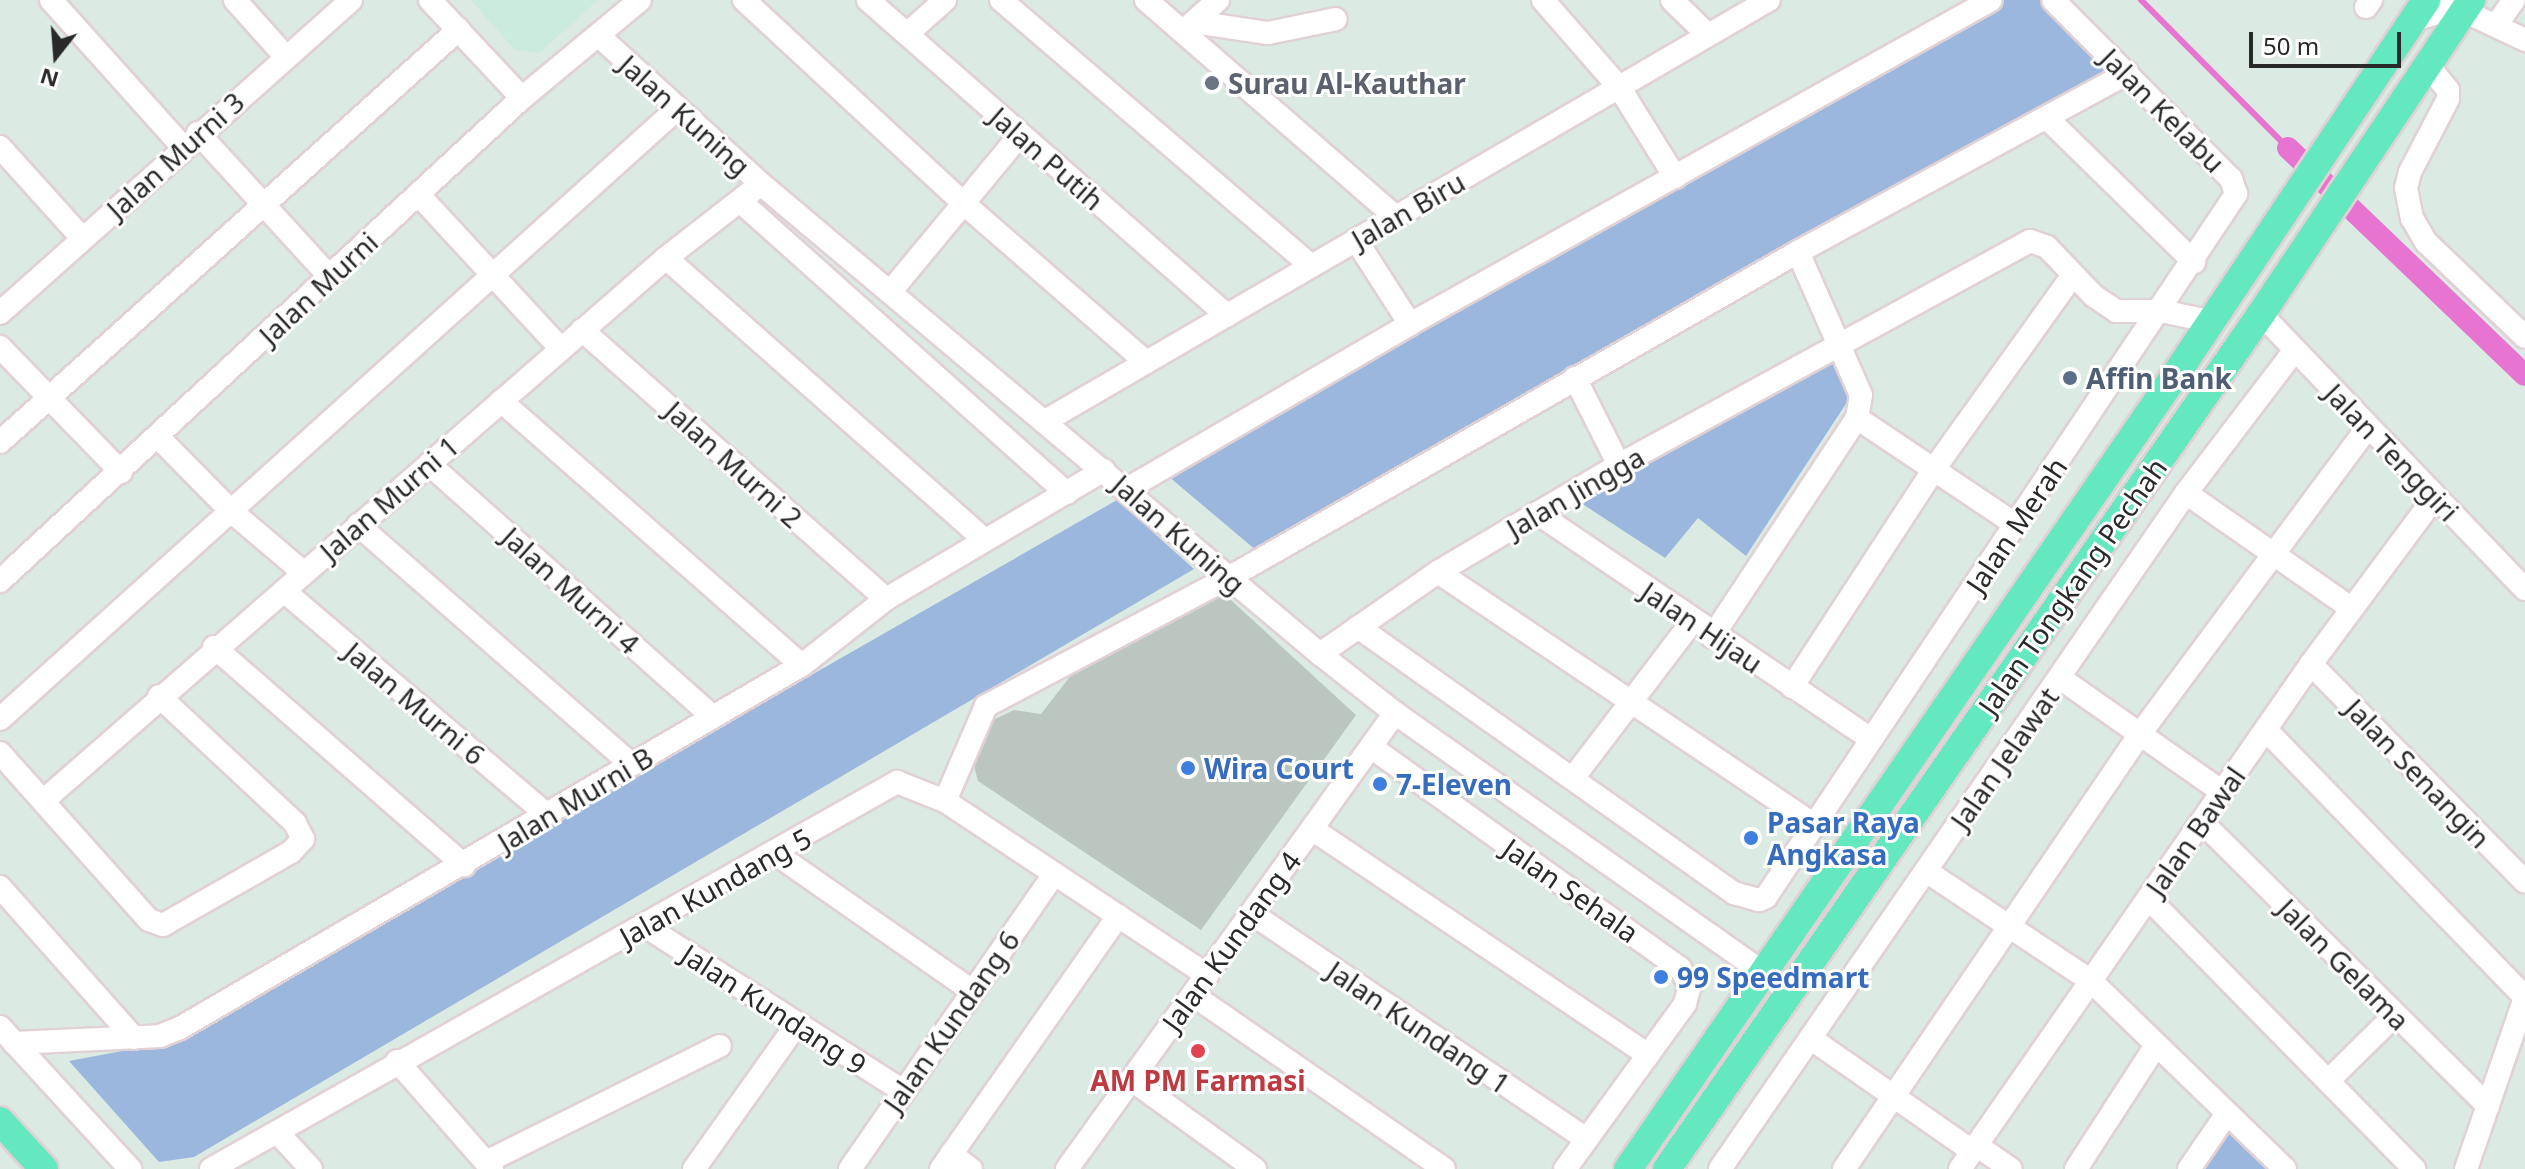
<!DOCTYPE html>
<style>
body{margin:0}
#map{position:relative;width:2525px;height:1169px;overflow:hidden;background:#dbeae3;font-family:"Noto Sans",sans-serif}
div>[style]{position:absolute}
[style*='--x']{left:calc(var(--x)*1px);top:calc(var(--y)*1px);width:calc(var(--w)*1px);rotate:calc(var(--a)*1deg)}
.education>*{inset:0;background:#cbebdf}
.green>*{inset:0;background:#9bb7de}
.stream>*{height:6px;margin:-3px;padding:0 3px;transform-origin:3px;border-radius:3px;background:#e774d1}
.canal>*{height:22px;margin:-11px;padding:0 11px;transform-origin:11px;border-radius:11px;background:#e774d1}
.building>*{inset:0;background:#bbc6c0}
.roads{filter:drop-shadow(2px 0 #e1d1d5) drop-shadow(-2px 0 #e1d1d5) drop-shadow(0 2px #e1d1d5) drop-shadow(0 -2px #e1d1d5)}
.minor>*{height:22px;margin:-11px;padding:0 11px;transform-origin:11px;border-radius:11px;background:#fff}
.major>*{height:28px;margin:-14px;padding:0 14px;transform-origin:14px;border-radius:14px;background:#63e8bf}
.dots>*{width:22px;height:22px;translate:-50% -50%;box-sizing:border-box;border:4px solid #fff;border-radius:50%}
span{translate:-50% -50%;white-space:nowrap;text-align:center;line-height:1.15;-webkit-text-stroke:6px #fff;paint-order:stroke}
.worship-label{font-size:28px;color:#5b616d;font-weight:700}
.left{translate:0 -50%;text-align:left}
.street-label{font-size:28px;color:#292929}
.service-label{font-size:28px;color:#4e5e75;font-weight:700}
.shop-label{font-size:28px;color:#366cbe;font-weight:700}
.health-label{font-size:28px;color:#be3a42;font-weight:700}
.north{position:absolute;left:16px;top:16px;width:80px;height:80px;-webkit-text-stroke:6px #fff;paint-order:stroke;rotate:197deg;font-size:22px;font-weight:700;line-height:32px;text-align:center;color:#292929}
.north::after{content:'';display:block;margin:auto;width:28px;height:36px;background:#292929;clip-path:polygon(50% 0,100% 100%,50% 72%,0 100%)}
.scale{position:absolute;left:2249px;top:32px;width:152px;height:36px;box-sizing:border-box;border:4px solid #292929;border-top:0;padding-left:10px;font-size:24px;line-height:28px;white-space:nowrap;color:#292929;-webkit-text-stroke:6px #fff;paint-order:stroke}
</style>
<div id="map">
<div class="education">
<div style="clip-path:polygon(471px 0,598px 0,539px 53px,515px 50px)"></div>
</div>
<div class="green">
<div style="clip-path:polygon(2003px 0,2051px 0,2117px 66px,1257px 551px,1168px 476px)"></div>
<div style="clip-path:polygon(1827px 358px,1857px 387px,1746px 556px,1698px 518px,1665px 558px,1581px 503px)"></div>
<div style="clip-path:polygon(1117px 500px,1194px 569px,194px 1157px,159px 1162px,69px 1061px,170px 1042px)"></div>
<div style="clip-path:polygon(2231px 1125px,2278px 1169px,2201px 1169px)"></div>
</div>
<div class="stream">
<div style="--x:2141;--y:0;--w:209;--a:45.2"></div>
</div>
<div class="canal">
<div style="--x:2288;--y:148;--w:328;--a:43.8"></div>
</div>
<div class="building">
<div style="clip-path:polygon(1220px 590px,1356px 715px,1201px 930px,978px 781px,969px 747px,985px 724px,1014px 710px,1041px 714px,1075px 670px)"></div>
</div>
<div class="roads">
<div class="minor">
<div style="--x:51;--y:0;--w:198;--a:48.1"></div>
<div style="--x:235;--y:0;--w:75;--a:48.2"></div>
<div style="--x:430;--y:0;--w:134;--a:46.8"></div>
<div style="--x:744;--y:0;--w:297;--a:42.8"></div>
<div style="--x:962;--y:202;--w:244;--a:41"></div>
<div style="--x:868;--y:0;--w:478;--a:41.3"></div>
<div style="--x:1001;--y:0;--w:408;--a:40.6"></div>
<div style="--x:1146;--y:0;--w:331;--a:41"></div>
<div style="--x:1543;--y:0;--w:116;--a:48.9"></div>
<div style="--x:1619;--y:87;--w:106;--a:58.1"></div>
<div style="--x:1672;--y:0;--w:50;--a:44.2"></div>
<div style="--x:2366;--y:7;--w:9;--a:-54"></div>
<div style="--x:2411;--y:21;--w:37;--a:-17"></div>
<div style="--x:2446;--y:10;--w:18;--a:3"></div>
<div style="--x:2464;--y:11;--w:68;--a:25.4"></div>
<div style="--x:1194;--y:22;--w:75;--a:8.5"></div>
<div style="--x:1268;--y:33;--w:69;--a:-11.6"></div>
<div style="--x:2497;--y:24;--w:29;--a:-55"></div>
<div style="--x:1187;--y:28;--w:42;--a:-42.1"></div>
<div style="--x:907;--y:34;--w:51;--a:-41.8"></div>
<div style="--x:599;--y:36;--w:219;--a:42.4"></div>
<div style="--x:761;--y:184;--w:730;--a:40.06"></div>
<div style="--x:1320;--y:654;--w:95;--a:38.2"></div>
<div style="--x:1395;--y:713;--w:484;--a:35.2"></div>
<div style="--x:2426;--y:63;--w:35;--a:51"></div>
<div style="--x:2448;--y:90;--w:9;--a:90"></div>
<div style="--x:2448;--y:99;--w:82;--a:117.5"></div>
<div style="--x:2410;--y:172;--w:16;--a:104"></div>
<div style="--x:2406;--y:188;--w:31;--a:79"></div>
<div style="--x:2412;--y:218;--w:28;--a:60"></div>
<div style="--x:2426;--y:242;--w:137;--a:43.8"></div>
<div style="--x:2047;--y:118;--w:206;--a:44.4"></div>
<div style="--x:198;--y:133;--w:195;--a:47.5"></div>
<div style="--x:0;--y:147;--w:122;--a:48"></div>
<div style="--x:418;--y:194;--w:211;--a:47.3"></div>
<div style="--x:741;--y:202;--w:437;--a:41.8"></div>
<div style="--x:1356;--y:240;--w:100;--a:57.3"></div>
<div style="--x:666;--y:258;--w:422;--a:41.5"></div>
<div style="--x:891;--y:291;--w:202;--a:-50.4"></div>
<div style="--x:0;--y:313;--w:470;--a:-41.7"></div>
<div style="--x:2261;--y:314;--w:381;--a:46.2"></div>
<div style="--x:582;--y:330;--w:406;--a:41.5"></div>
<div style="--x:0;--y:347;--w:174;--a:45.9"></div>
<div style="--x:1575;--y:378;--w:97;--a:63.2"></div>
<div style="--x:501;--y:401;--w:400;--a:41.3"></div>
<div style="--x:1857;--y:418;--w:192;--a:33.9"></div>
<div style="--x:1047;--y:420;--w:835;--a:-30.19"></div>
<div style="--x:159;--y:438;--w:103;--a:45.4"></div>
<div style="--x:231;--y:511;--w:94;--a:40.3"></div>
<div style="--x:0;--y:442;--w:617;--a:-41.98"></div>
<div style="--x:429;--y:464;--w:380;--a:41.7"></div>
<div style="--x:1127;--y:489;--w:328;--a:-30.2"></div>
<div style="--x:1410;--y:324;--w:665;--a:-29.15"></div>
<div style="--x:2186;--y:493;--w:201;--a:34.9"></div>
<div style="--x:1537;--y:513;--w:401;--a:34.1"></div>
<div style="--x:358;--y:525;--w:364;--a:41.2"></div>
<div style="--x:1438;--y:572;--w:453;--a:33.9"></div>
<div style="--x:0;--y:581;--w:711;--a:-42.78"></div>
<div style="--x:522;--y:98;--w:153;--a:-39.7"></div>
<div style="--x:284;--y:591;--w:344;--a:40.4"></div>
<div style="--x:1358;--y:627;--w:461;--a:35.3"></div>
<div style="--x:1734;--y:893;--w:26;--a:16"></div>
<div style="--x:1759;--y:900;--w:8;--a:-23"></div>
<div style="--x:1766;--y:897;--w:846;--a:-56.23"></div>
<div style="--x:2236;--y:194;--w:16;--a:-108"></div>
<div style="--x:2231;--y:179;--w:252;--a:-134.8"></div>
<div style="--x:1712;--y:637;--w:263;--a:-56.5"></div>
<div style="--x:1857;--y:418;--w:23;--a:-80"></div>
<div style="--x:1861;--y:395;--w:156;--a:-113.8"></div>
<div style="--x:214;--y:647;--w:332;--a:41.1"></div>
<div style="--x:1320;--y:654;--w:144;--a:-34.8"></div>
<div style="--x:1438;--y:572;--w:210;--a:-30.6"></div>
<div style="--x:1619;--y:465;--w:468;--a:-28.6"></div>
<div style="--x:2030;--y:241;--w:18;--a:19"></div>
<div style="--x:2047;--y:247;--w:68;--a:46.2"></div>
<div style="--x:2094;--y:296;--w:27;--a:34"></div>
<div style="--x:2116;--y:311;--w:45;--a:0"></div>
<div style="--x:2161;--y:311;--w:49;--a:11.8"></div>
<div style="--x:2311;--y:664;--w:305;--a:45.5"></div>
<div style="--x:2060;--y:678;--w:198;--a:35.1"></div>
<div style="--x:1792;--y:687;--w:260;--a:-56.9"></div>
<div style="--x:1934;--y:469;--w:237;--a:-54.4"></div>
<div style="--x:0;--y:719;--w:910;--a:-42.02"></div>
<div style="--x:2266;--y:730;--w:372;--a:45.9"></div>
<div style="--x:1371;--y:747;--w:380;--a:35.6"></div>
<div style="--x:1680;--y:968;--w:21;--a:61"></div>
<div style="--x:1690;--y:986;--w:19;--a:106"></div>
<div style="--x:1685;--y:1004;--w:204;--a:126"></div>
<div style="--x:0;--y:753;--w:224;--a:48.3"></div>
<div style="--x:149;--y:920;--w:15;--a:20"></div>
<div style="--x:163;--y:925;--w:147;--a:-29.7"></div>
<div style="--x:291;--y:852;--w:18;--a:-47"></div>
<div style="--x:303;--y:839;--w:18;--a:-117"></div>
<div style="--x:295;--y:823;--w:186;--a:-137"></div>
<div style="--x:1573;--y:778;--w:196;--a:-52.7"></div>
<div style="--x:43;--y:801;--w:826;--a:-41.08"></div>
<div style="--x:666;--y:258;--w:120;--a:-37.9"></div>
<div style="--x:945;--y:801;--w:103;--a:-66.7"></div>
<div style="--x:986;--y:706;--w:276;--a:-27.9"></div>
<div style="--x:1230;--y:577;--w:654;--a:-29.78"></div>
<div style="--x:1798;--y:252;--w:375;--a:-28.5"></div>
<div style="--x:2202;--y:822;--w:403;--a:44.8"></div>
<div style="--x:1312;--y:829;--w:405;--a:33.9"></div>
<div style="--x:776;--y:854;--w:238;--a:34.9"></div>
<div style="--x:1926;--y:871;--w:198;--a:33.7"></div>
<div style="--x:2091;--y:981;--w:270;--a:44.1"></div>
<div style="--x:0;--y:887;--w:202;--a:48.4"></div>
<div style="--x:2148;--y:898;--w:380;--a:45.5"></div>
<div style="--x:1251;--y:913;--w:405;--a:34"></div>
<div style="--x:645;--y:926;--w:306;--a:32.6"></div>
<div style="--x:1193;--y:995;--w:305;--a:34.7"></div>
<div style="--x:0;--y:1027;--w:193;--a:47.5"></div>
<div style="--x:1813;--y:1040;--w:194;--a:34.9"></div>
<div style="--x:14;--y:1043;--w:146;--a:-2.7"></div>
<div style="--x:160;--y:1036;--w:22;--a:-22"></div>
<div style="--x:180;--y:1028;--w:720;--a:-30.27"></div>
<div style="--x:802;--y:665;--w:107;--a:-38.2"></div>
<div style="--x:886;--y:599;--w:253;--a:-30.6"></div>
<div style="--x:397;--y:1061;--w:144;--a:48.7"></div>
<div style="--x:2330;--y:1079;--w:91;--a:-44.6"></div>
<div style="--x:1132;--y:1080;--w:152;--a:35.9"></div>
<div style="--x:277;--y:1132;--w:50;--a:47.4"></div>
<div style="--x:1976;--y:1145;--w:42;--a:34.4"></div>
<div style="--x:951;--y:1154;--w:25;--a:37"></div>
<div style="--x:486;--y:1162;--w:261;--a:-26.4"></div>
<div style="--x:211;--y:1169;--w:788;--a:-29.43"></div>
<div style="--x:897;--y:782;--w:52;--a:21.6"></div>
<div style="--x:945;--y:801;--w:315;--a:33.6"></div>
<div style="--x:694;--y:1169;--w:178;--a:-54.6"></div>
<div style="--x:850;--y:1169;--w:359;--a:-55.3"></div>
<div style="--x:941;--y:1169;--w:309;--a:-55"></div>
<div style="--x:1067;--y:1169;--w:562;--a:-54.27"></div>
<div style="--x:1720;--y:1169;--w:821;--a:-55.42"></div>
<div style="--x:2186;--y:493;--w:178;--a:-52.7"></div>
<div style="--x:1844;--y:1169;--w:526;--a:-55.77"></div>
<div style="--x:2140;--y:734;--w:382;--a:-53.4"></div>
<div style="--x:1960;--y:1169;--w:615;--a:-55.2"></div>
<div style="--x:2311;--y:664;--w:208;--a:-53.4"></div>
<div style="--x:2076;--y:1169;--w:145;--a:-57.1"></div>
<div style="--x:2189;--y:1169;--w:65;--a:-55.6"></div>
<div style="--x:2466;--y:1169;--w:181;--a:-71"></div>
</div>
<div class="major">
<div style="--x:0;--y:1121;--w:65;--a:47.5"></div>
<div style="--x:1628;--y:1169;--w:966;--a:-55.42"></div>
<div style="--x:2176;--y:374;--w:450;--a:-56.2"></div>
<div style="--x:1667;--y:1169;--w:1041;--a:-55.21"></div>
<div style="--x:2261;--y:314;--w:378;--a:-56.2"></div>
</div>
</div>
<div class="dots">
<div style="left:1212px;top:83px;background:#6b7280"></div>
<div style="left:2070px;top:378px;background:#5c6f8a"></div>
<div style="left:1188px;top:768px;background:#3f7fe0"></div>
<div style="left:1380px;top:784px;background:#3f7fe0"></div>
<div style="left:1751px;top:838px;background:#3f7fe0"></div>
<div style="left:1661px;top:977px;background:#3f7fe0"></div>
<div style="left:1198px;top:1051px;background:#e0444e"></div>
</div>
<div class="worship-label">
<span class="left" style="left:1228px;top:83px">Surau Al-Kauthar</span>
</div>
<div class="street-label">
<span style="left:2163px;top:110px;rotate:45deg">Jalan Kelabu</span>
<span style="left:685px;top:115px;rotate:42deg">Jalan Kuning</span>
<span style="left:175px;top:155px;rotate:-42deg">Jalan Murni 3</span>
<span style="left:1047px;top:158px;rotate:41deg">Jalan Putih</span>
<span style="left:1408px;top:210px;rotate:-30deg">Jalan Biru</span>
<span style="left:318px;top:288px;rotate:-43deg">Jalan Murni</span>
<span style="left:2392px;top:452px;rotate:46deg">Jalan Tenggiri</span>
<span style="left:734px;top:464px;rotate:42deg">Jalan Murni 2</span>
<span style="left:1575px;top:492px;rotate:-30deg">Jalan Jingga</span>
<span style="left:389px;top:498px;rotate:-41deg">Jalan Murni 1</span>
<span style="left:2016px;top:525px;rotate:-56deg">Jalan Merah</span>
<span style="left:1179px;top:534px;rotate:41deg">Jalan Kuning</span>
<span style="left:2072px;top:586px;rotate:-55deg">Jalan Tongkang Pechah</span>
<span style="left:571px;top:590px;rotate:42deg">Jalan Murni 4</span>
<span style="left:1702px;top:627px;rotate:34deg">Jalan Hijau</span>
<span style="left:415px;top:703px;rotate:40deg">Jalan Murni 6</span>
<span style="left:2004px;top:758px;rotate:-55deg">Jalan Jelawat</span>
<span style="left:2418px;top:773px;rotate:46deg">Jalan Senangin</span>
<span style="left:575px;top:799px;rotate:-31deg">Jalan Murni B</span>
<span style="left:2195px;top:831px;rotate:-55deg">Jalan Bawal</span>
<span style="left:715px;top:887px;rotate:-29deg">Jalan Kundang 5</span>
<span style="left:1571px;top:890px;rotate:35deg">Jalan Sehala</span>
<span style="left:1231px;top:941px;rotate:-54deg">Jalan Kundang 4</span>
<span style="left:2344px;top:964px;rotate:45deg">Jalan Gelama</span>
<span style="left:774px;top:1009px;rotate:33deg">Jalan Kundang 9</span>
<span style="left:951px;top:1021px;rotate:-55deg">Jalan Kundang 6</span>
<span style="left:1419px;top:1027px;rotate:34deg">Jalan Kundang 1</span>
</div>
<div class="service-label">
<span class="left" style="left:2086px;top:378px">Affin Bank</span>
</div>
<div class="shop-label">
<span class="left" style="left:1204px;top:768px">Wira Court</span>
<span class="left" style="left:1396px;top:784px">7-Eleven</span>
<span class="left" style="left:1767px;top:838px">Pasar Raya<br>Angkasa</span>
<span class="left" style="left:1677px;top:977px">99 Speedmart</span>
</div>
<div class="health-label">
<span style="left:1198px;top:1080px">AM PM Farmasi</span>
</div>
<div class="north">N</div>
<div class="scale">50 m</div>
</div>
